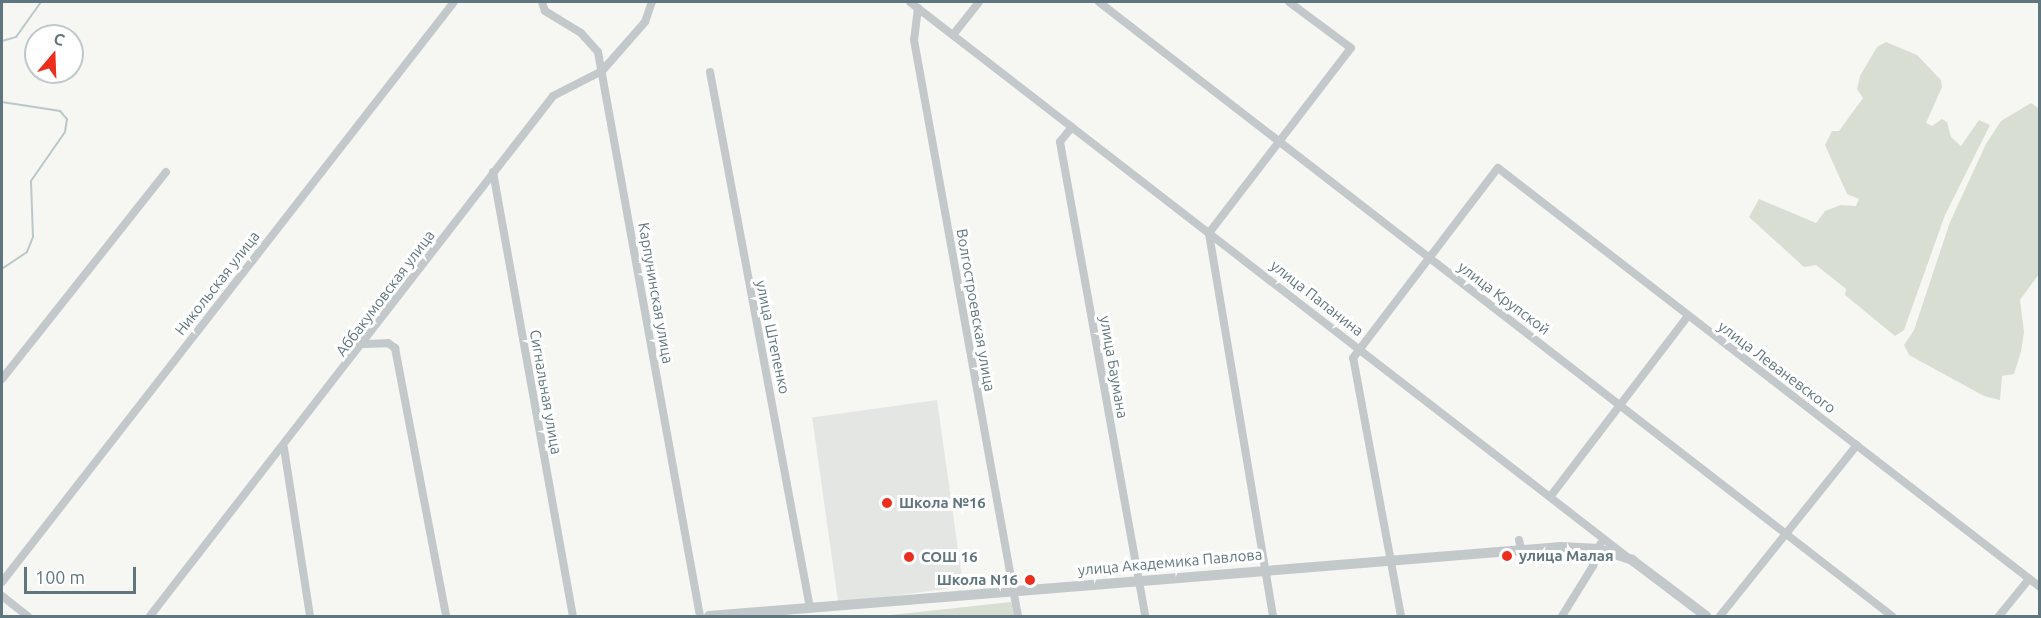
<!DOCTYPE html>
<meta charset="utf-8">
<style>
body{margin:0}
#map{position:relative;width:2041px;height:618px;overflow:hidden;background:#f6f6f3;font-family:Ubuntu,sans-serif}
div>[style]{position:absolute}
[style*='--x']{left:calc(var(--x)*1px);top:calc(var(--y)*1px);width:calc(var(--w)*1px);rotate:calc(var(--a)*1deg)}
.built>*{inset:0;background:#e4e6e4;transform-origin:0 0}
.green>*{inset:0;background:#d9ded3}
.stream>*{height:2px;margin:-1px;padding:0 1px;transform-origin:1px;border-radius:1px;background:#b9c8ca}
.minor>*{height:8px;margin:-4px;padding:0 4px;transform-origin:4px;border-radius:4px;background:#c3c8ca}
.tertiary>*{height:10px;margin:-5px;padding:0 5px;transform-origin:5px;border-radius:5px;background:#c3c8ca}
.dots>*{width:16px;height:16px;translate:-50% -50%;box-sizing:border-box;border:3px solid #fff;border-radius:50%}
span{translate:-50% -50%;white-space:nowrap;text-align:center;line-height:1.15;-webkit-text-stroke:6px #fff;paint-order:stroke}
.street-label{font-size:15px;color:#60767f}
.poi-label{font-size:15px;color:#60767f;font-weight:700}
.left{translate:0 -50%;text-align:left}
.right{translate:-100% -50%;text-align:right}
.frame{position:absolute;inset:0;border:3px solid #60767f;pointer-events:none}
.north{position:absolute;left:24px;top:24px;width:60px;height:60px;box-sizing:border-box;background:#fff;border:2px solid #bfc8cc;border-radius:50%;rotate:19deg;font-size:16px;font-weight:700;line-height:24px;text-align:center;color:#60767f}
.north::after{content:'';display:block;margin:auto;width:21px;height:27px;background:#ec2f1d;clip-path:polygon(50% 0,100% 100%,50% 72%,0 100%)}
.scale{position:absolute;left:24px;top:567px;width:112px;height:27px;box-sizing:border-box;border:3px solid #60767f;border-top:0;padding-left:8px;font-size:18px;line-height:21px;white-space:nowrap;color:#60767f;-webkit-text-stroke:4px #fff;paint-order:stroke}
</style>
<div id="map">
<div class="built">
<div style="left:937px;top:400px;width:188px;height:126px;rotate:82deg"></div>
</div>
<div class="green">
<div style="clip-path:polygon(1886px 42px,1917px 55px,1941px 80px,1942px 87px,1926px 123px,1932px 126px,1942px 119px,1947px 122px,1951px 137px,1961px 146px,1979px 120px,1990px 125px,1945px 215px,1904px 330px,1895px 336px,1845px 295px,1846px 289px,1816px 265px,1804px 267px,1749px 217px,1759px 199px,1816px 223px,1825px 211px,1841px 205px,1856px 206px,1859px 199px,1847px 194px,1825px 145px,1832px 131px,1839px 131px,1863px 98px,1857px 89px,1860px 76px,1877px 47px)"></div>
<div style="clip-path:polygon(2031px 103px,2040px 109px,2039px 274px,2020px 300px,2024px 332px,2021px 352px,2014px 374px,2002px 376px,2000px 400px,1984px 396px,1909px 355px,1904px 345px,1914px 330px,1950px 222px,1986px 144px,2001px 121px)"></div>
<div style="clip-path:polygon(1011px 602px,1014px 616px,882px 616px)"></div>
</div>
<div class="stream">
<div style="--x:2;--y:41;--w:15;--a:-16"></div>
<div style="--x:16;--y:37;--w:43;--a:-54.5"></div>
<div style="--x:2;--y:102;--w:59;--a:8.8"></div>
<div style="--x:60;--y:111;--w:11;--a:49"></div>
<div style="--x:67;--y:119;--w:13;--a:99"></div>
<div style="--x:65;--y:132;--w:60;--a:124.8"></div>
<div style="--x:31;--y:181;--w:56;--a:88"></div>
<div style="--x:33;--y:237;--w:16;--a:112"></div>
<div style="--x:27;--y:252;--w:30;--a:146"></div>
</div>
<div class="minor">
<div style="--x:542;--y:2;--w:9;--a:72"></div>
<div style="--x:545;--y:11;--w:42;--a:31.4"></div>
<div style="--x:581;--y:33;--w:25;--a:48"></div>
<div style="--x:598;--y:52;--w:573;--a:79.75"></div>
<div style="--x:910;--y:2;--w:905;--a:37.73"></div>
<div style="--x:1099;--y:2;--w:1003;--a:37.75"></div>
<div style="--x:918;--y:8;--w:32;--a:97"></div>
<div style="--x:914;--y:40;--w:585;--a:79.77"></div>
<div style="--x:953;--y:35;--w:42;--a:-51.8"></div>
<div style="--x:710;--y:72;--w:545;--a:79.43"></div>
<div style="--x:1072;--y:127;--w:19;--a:129"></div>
<div style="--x:1060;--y:142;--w:482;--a:79.8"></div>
<div style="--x:493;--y:172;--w:451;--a:79.8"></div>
<div style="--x:364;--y:344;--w:24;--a:-2"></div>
<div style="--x:388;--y:343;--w:9;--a:36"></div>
<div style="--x:395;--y:348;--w:273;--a:79.2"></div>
<div style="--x:2;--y:379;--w:264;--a:-51.6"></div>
<div style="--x:284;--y:448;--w:170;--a:81.2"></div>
<div style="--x:1550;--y:497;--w:228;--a:-52.7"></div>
<div style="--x:1519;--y:540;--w:9;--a:77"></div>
<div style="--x:2;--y:582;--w:735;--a:-52.07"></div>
<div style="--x:2;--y:596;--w:33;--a:38"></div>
<div style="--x:150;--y:616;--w:658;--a:-52.22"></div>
<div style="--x:553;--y:96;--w:55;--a:-27"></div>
<div style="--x:602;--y:71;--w:65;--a:-48.7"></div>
<div style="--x:645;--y:22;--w:21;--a:-71"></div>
<div style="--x:1273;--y:616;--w:388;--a:-99.5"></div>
<div style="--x:1209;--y:233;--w:233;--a:-52.5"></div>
<div style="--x:1351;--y:48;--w:77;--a:-143.4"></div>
<div style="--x:1401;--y:616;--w:262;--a:-100.5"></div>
<div style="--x:1353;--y:358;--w:239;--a:-52.7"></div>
<div style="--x:1498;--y:168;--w:685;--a:37.71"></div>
<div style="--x:1562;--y:616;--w:59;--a:-58.2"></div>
<div style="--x:1593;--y:566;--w:23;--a:-72"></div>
<div style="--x:1720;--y:616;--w:219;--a:-51.3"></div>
<div style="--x:1999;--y:616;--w:48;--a:-51"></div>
</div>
<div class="tertiary">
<div style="--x:709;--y:616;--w:855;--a:-4.63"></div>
<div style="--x:1561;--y:547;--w:38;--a:3"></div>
<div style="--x:1599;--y:549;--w:35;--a:18"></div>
<div style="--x:1632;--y:560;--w:93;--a:37.1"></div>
</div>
<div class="dots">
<div style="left:887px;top:503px;background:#ec2f1d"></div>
<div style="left:1507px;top:556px;background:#ec2f1d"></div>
<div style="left:909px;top:557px;background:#ec2f1d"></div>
<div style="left:1030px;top:580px;background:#ec2f1d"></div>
</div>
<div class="street-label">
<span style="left:217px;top:283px;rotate:-52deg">Никольская улица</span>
<span style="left:385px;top:293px;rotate:-53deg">Аббакумовская улица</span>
<span style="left:656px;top:293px;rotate:80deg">Карпунинская улица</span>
<span style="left:1317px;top:298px;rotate:38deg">улица Папанина</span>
<span style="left:1504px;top:298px;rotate:37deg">улица Крупской</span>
<span style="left:976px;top:310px;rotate:80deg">Волгостроевская улица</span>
<span style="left:773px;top:337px;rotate:78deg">улица Штепенко</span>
<span style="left:1114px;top:367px;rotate:80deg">улица Баумана</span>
<span style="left:1777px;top:367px;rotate:37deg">улица Леваневского</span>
<span style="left:546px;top:392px;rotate:80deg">Сигнальная улица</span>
<span style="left:1170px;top:562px;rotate:-5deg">улица Академика Павлова</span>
</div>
<div class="poi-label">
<span class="left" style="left:899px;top:503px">Школа №16</span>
<span class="left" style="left:1519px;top:556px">улица Малая</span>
<span class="left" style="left:921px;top:557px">СОШ 16</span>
<span class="right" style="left:1018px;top:580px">Школа N16</span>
</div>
<div class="frame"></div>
<div class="north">С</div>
<div class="scale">100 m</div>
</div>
